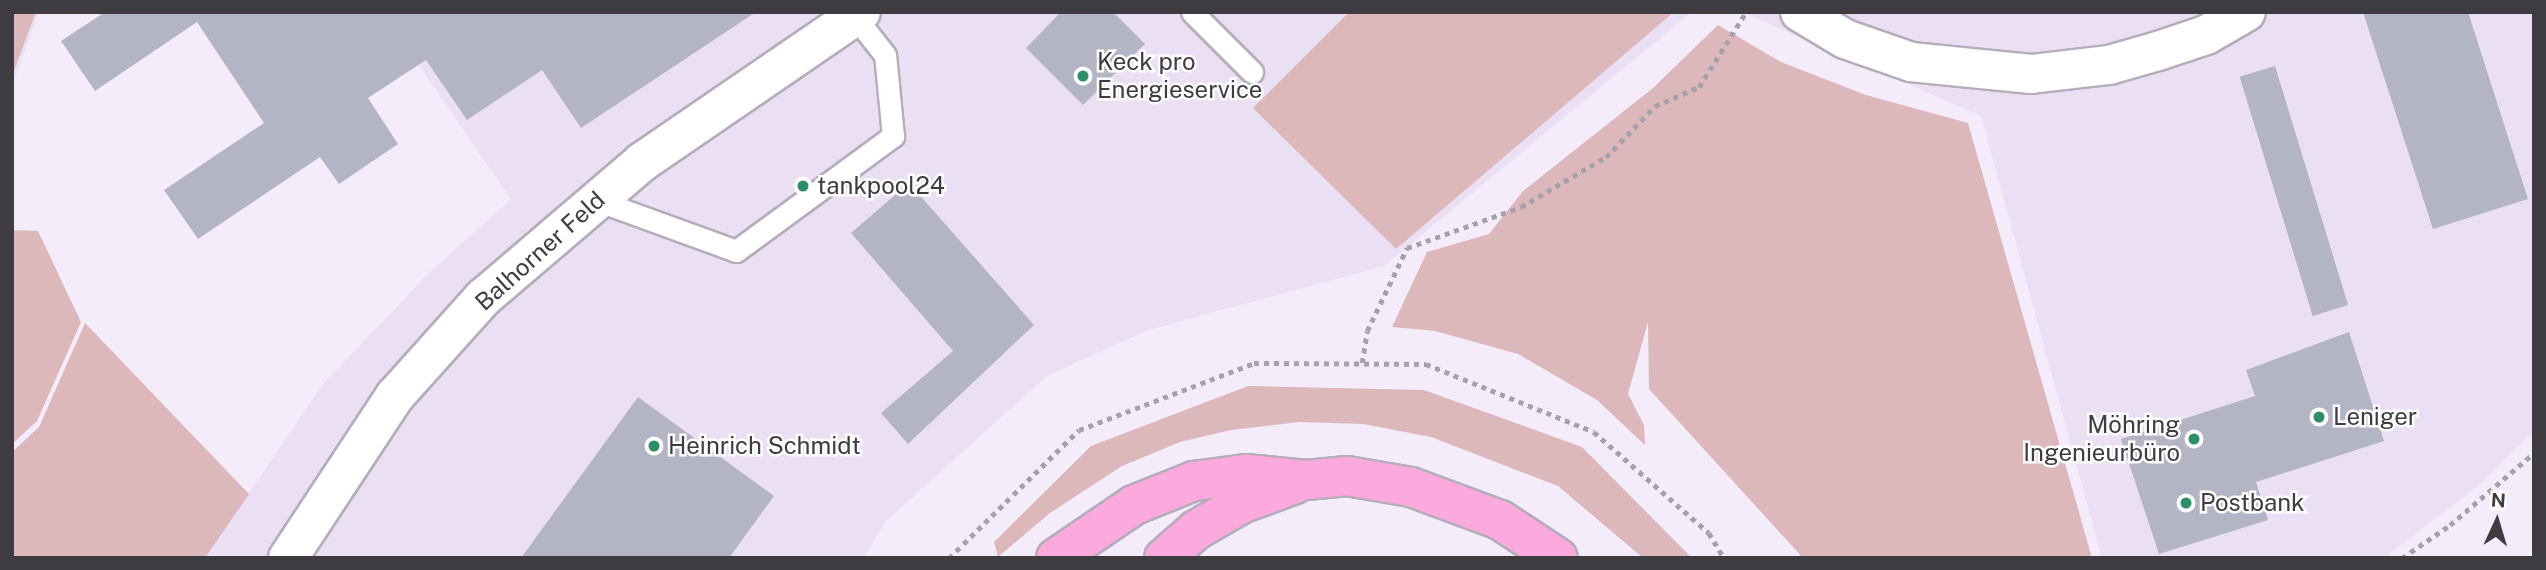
<!DOCTYPE html>
<meta charset="utf-8">
<style>
body{margin:0}
#map{position:relative;width:2546px;height:570px;overflow:hidden;background:#f5ecfb;font-family:"Public Sans",sans-serif}
div>[style]{position:absolute}
[style*='--x']{left:calc(var(--x)*1px);top:calc(var(--y)*1px);width:calc(var(--w)*1px);rotate:calc(var(--a)*1deg)}
.built>*{inset:0;background:#ebdff3}
.green>*{inset:0;background:#ddb8bb}
.building>*{inset:0;background:#b3b5c4;transform-origin:0 0}
.path>*{height:4.5px;margin-top:-2.25px;transform-origin:0;background:repeating-linear-gradient(90deg,#a6a0ab 0 5px,transparent 0 10px)}
.roads{filter:drop-shadow(2px 0 #b6adbb) drop-shadow(-2px 0 #b6adbb) drop-shadow(0 2px #b6adbb) drop-shadow(0 -2px #b6adbb)}
.lane>*{height:21px;margin:-10.5px;padding:0 10.5px;transform-origin:10.5px;border-radius:10.5px;background:#fff}
.street>*{height:38px;margin:-19px;padding:0 19px;transform-origin:19px;border-radius:19px;background:#fff}
.highway>*{height:38px;margin:-19px;padding:0 19px;transform-origin:19px;border-radius:19px;background:#fcaadd}
.dots>*{width:19px;height:19px;translate:-50% -50%;box-sizing:border-box;border:4px solid #fdfdfd;border-radius:50%}
span{translate:-50% -50%;white-space:nowrap;text-align:center;line-height:1.15;-webkit-text-stroke:5px #fdfdfd;paint-order:stroke}
.poi-label{font-size:24px;color:#3e3b41}
.left{translate:0 -50%;text-align:left}
.right{translate:-100% -50%;text-align:right}
.street-label{font-size:24px;color:#3e3b41}
.frame{position:absolute;inset:0;border:14px solid #3e3b41;pointer-events:none}
.north{position:absolute;left:2462px;top:486px;width:70px;height:70px;-webkit-text-stroke:5px #fdfdfd;paint-order:stroke;rotate:4deg;font-size:19px;font-weight:700;line-height:28px;text-align:center;color:#3e3b41}
.north::after{content:'';display:block;margin:auto;width:24px;height:32px;background:#3e3b41;clip-path:polygon(50% 0,100% 100%,50% 72%,0 100%)}
</style>
<div id="map">
<div class="built">
<div style="clip-path:polygon(12px 12px,39px 12px,12px 86px)"></div>
<div style="clip-path:polygon(382px 12px,1692px 12px,1384px 266px,1148px 330px,1047px 376px,886px 521px,863px 558px,205px 558px,323px 384px,431px 271px,511px 199px)"></div>
<div style="clip-path:polygon(1742px 12px,2534px 12px,2534px 431px,2478px 486px,2384px 558px,2102px 558px,1981px 116px)"></div>
</div>
<div class="green">
<div style="clip-path:polygon(12px 12px,36px 12px,12px 76px)"></div>
<div style="clip-path:polygon(1349px 12px,1674px 12px,1396px 249px,1253px 108px)"></div>
<div style="clip-path:polygon(1718px 25px,1781px 62px,1866px 95px,1968px 123px,2092px 558px,1803px 558px,1649px 389px,1648px 322px,1628px 394px,1644px 425px,1645px 445px,1597px 400px,1518px 354px,1435px 331px,1392px 327px,1427px 252px,1489px 234px,1523px 191px,1653px 88px)"></div>
<div style="clip-path:polygon(12px 230px,38px 231px,81px 322px,37px 421px,12px 444px)"></div>
<div style="clip-path:polygon(85px 323px,249px 494px,205px 558px,12px 558px,12px 452px,39px 427px)"></div>
<div style="clip-path:polygon(1248px 386px,1424px 390px,1582px 447px,1692px 558px,1643px 558px,1558px 486px,1431px 437px,1363px 424px,1299px 422px,1231px 430px,1180px 442px,1122px 466px,1050px 513px,998px 557px,994px 542px,1091px 446px)"></div>
</div>
<div class="building">
<div style="clip-path:polygon(105px 12px,756px 12px,581px 128px,542px 70px,467px 120px,426px 60px,368px 98px,398px 144px,339px 184px,320px 157px,198px 239px,164px 190px,264px 123px,197px 22px,95px 91px,61px 41px)"></div>
<div style="clip-path:polygon(1061px 12px,1113px 12px,1145px 44px,1083px 105px,1026px 48px)"></div>
<div style="clip-path:polygon(2363px 12px,2468px 12px,2528px 199px,2433px 229px)"></div>
<div style="left:2275px;top:66px;width:250px;height:37px;rotate:73deg"></div>
<div style="clip-path:polygon(909px 183px,1034px 325px,908px 444px,881px 413px,953px 351px,851px 233px)"></div>
<div style="clip-path:polygon(2349px 332px,2384px 441px,2256px 482px,2268px 520px,2159px 554px,2121px 439px,2255px 396px,2246px 370px)"></div>
<div style="clip-path:polygon(638px 397px,774px 496px,729px 558px,521px 558px)"></div>
</div>
<div class="path">
<div style="--x:1362;--y:363;--w:32;--a:-81"></div>
<div style="--x:1367;--y:331;--w:92;--a:-64.3"></div>
<div style="--x:1407;--y:248;--w:121;--a:-19.8"></div>
<div style="--x:1521;--y:207;--w:99;--a:-30.5"></div>
<div style="--x:1606;--y:157;--w:71;--a:-46.1"></div>
<div style="--x:1655;--y:106;--w:48;--a:-23.4"></div>
<div style="--x:1699;--y:87;--w:89;--a:-57.9"></div>
<div style="--x:949;--y:558;--w:182;--a:-44.6"></div>
<div style="--x:1079;--y:430;--w:187;--a:-20.9"></div>
<div style="--x:1254;--y:363;--w:172;--a:0.3"></div>
<div style="--x:1426;--y:364;--w:181;--a:22"></div>
<div style="--x:1594;--y:432;--w:153;--a:41.3"></div>
<div style="--x:1709;--y:533;--w:29;--a:59"></div>
<div style="--x:2402;--y:558;--w:58;--a:-34.5"></div>
<div style="--x:2450;--y:525;--w:111;--a:-40.6"></div>
</div>
<div class="roads">
<div class="lane">
<div style="--x:1192;--y:12;--w:85;--a:45"></div>
<div style="--x:596;--y:200;--w:149;--a:20"></div>
<div style="--x:736;--y:251;--w:195;--a:-36.2"></div>
<div style="--x:893;--y:136;--w:81;--a:-95.6"></div>
<div style="--x:885;--y:55;--w:48;--a:-128.3"></div>
</div>
<div class="street">
<div style="--x:1800;--y:12;--w:52;--a:31"></div>
<div style="--x:1845;--y:39;--w:70;--a:19.2"></div>
<div style="--x:1911;--y:62;--w:121;--a:5.7"></div>
<div style="--x:2031;--y:74;--w:79;--a:-6.6"></div>
<div style="--x:2109;--y:65;--w:51;--a:-15.9"></div>
<div style="--x:2158;--y:51;--w:51;--a:-18.4"></div>
<div style="--x:2206;--y:35;--w:46;--a:-29.9"></div>
<div style="--x:288;--y:558;--w:194;--a:-56.6"></div>
<div style="--x:395;--y:396;--w:132;--a:-48.1"></div>
<div style="--x:483;--y:298;--w:209;--a:-40.5"></div>
<div style="--x:642;--y:162;--w:265;--a:-34.4"></div>
</div>
<div class="highway">
<div style="--x:1056;--y:558;--w:94;--a:-34.2"></div>
<div style="--x:1134;--y:505;--w:65;--a:-21.8"></div>
<div style="--x:1194;--y:481;--w:52;--a:-7.7"></div>
<div style="--x:1246;--y:474;--w:61;--a:5.6"></div>
<div style="--x:1307;--y:480;--w:40;--a:-5.7"></div>
<div style="--x:1347;--y:476;--w:65;--a:9.8"></div>
<div style="--x:1411;--y:487;--w:95;--a:20.3"></div>
<div style="--x:1500;--y:520;--w:69;--a:33.2"></div>
<div style="--x:1164;--y:558;--w:43;--a:-41.2"></div>
<div style="--x:1196;--y:530;--w:52;--a:-30"></div>
<div style="--x:1241;--y:504;--w:58;--a:-20.3"></div>
</div>
</div>
<div class="dots">
<div style="left:1083px;top:76px;background:#2d8e67"></div>
<div style="left:803px;top:186px;background:#2d8e67"></div>
<div style="left:2319px;top:417px;background:#2d8e67"></div>
<div style="left:2194px;top:439px;background:#2d8e67"></div>
<div style="left:654px;top:446px;background:#2d8e67"></div>
<div style="left:2186px;top:503px;background:#2d8e67"></div>
</div>
<div class="poi-label">
<span class="left" style="left:1097px;top:76px">Keck pro<br>Energieservice</span>
<span class="left" style="left:817px;top:186px">tankpool24</span>
<span class="left" style="left:2333px;top:417px">Leniger</span>
<span class="right" style="left:2180px;top:439px">Möhring<br>Ingenieurbüro</span>
<span class="left" style="left:668px;top:446px">Heinrich Schmidt</span>
<span class="left" style="left:2200px;top:503px">Postbank</span>
</div>
<div class="street-label">
<span style="left:540px;top:251px;rotate:-42deg">Balhorner Feld</span>
</div>
<div class="frame"></div>
<div class="north">N</div>
</div>
